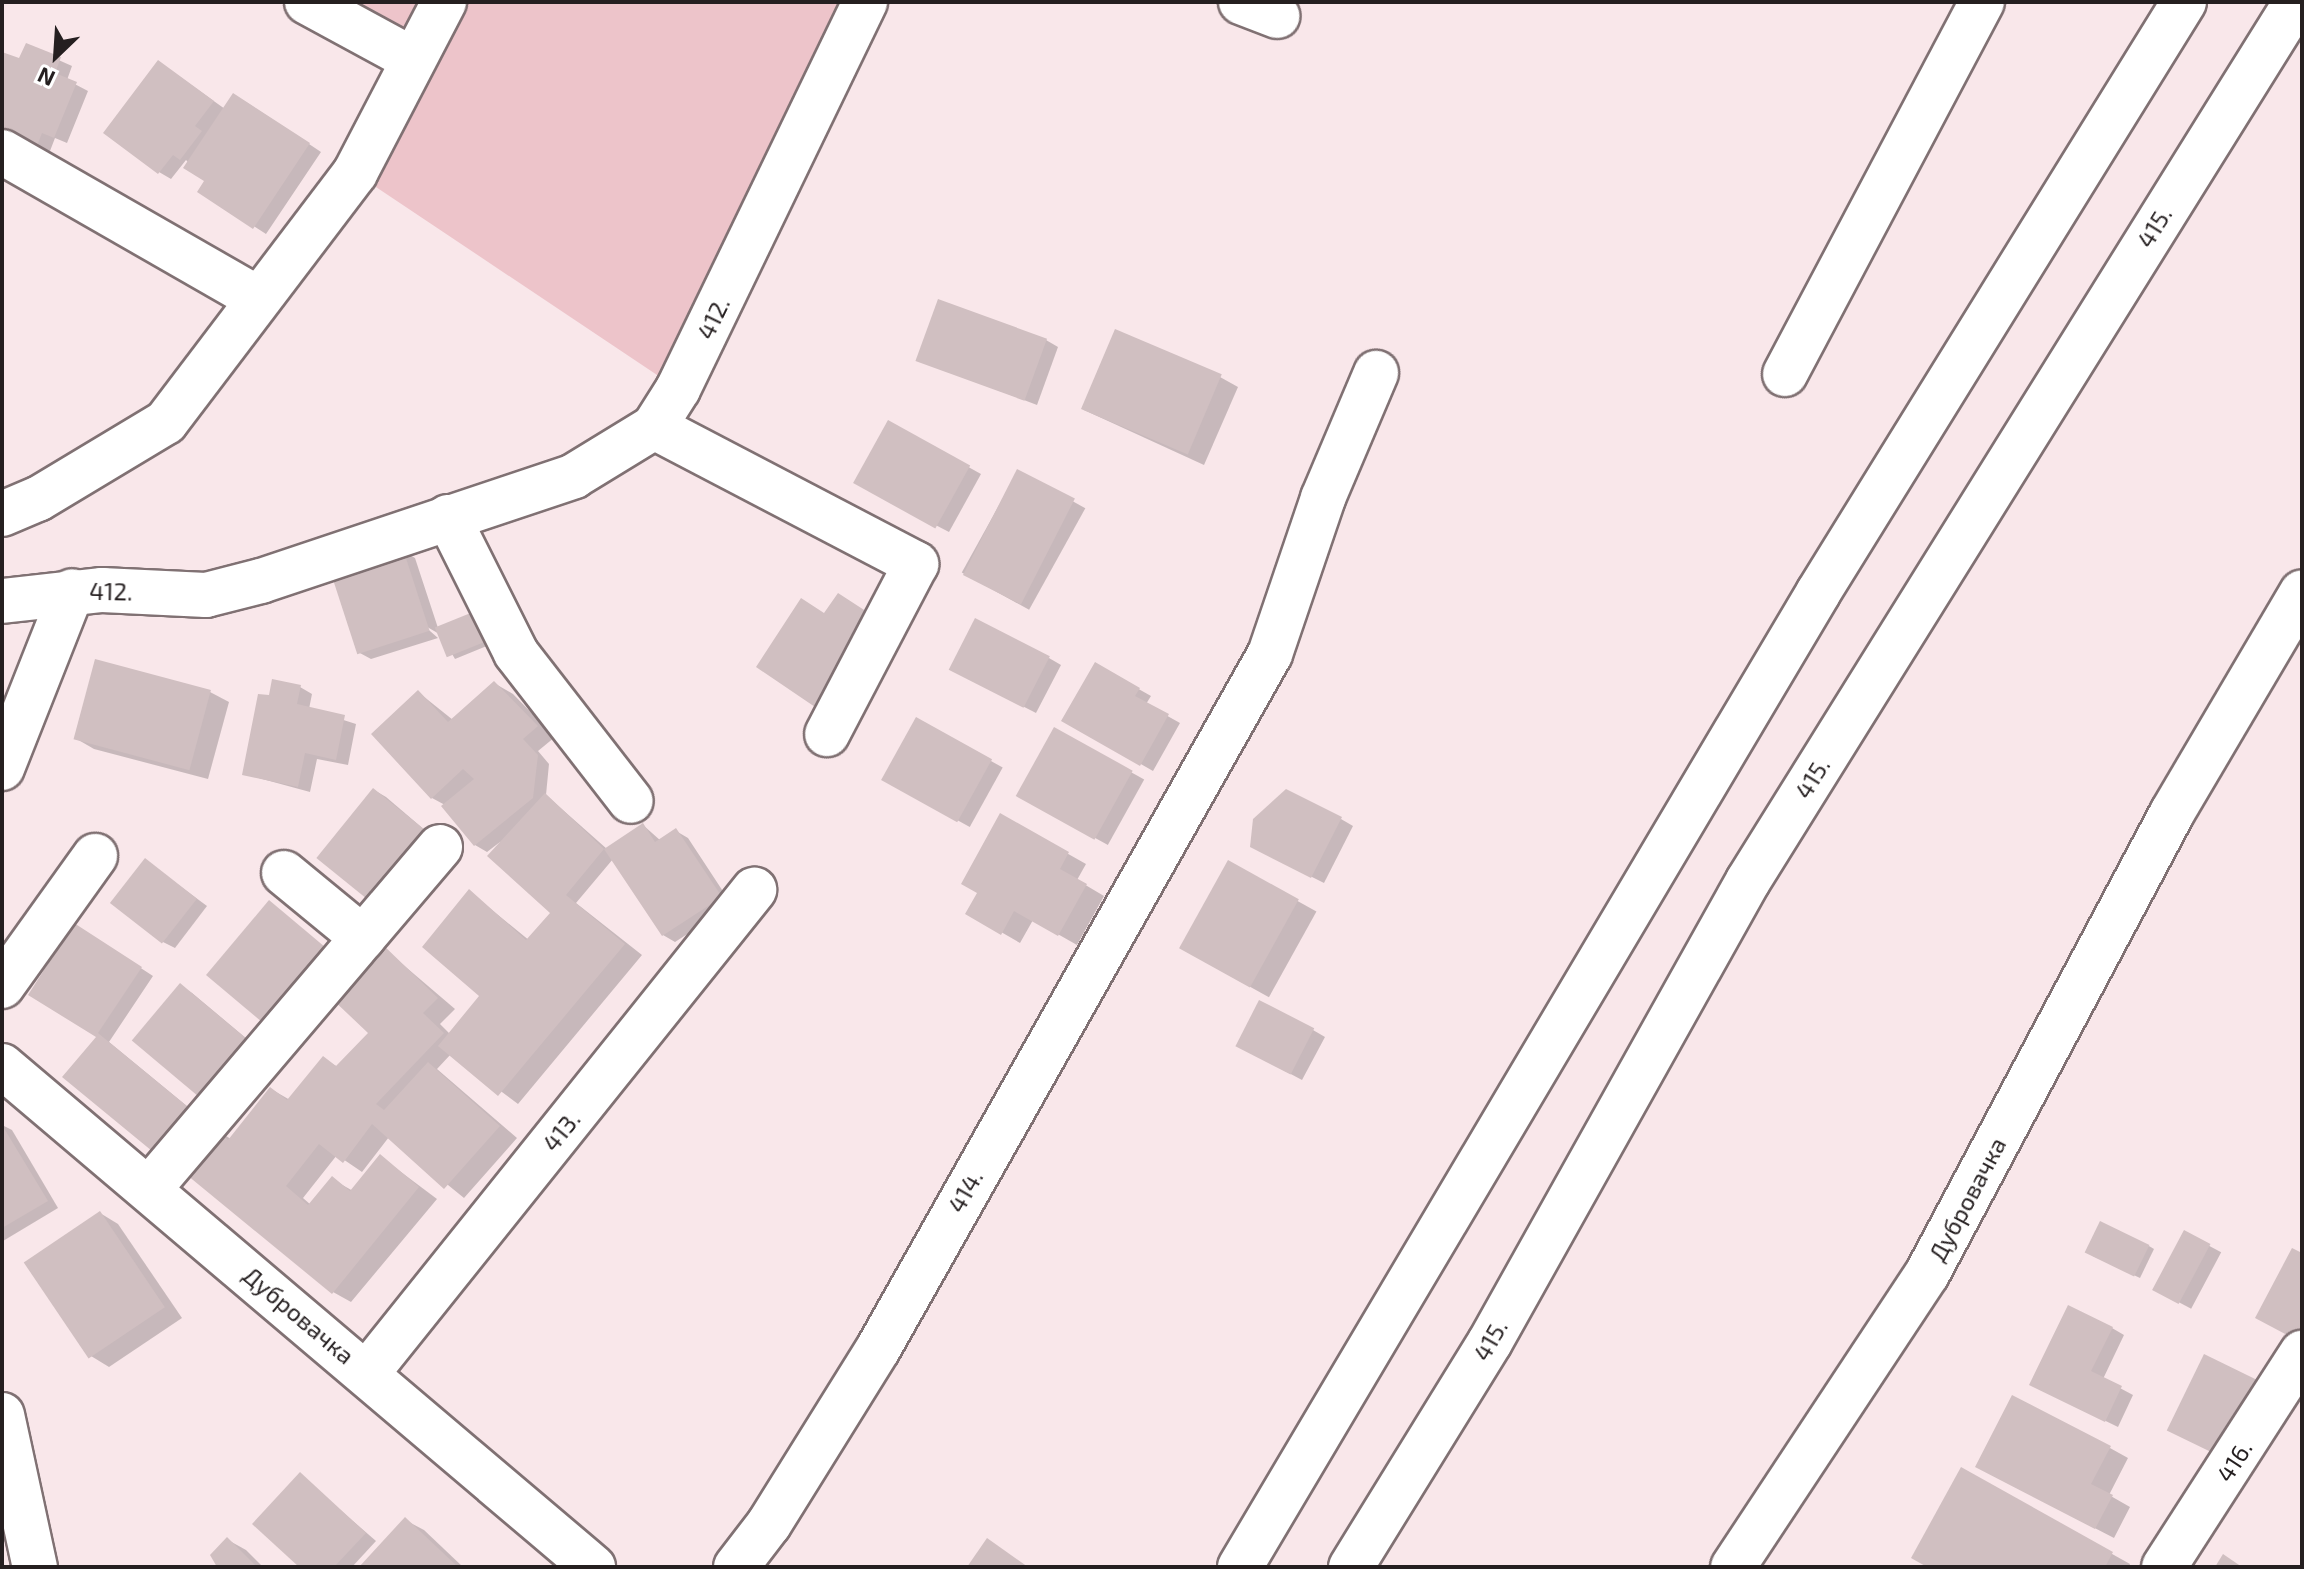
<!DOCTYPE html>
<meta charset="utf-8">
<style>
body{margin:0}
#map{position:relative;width:2304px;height:1569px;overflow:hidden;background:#f9e7ea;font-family:"Exo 2",sans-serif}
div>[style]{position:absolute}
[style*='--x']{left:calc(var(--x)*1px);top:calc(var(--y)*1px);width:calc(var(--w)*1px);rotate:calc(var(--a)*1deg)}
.green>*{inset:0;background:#edc4ca}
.shadow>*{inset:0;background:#0003;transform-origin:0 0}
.building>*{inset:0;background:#d0bfc1;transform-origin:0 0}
.roads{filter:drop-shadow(2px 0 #807173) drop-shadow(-2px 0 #807173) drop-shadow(0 2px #807173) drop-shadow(0 -2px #807173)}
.minor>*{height:44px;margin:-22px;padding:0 22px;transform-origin:22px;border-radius:22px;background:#fff}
.major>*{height:44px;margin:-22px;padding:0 22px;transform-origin:22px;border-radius:22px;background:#fff}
span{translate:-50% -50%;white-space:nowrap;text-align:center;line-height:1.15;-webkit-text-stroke:6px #fff;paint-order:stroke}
.street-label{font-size:24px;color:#251f20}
.frame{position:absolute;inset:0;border:4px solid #251f20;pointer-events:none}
.north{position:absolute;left:16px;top:16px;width:80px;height:80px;-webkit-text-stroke:6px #fff;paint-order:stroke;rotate:205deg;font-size:22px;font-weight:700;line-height:32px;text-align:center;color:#251f20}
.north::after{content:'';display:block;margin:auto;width:28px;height:36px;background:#251f20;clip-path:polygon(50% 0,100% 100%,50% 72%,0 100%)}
</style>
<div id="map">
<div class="green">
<div style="clip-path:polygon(307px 2px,865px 2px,678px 389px,355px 173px,412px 59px)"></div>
</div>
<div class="shadow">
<div style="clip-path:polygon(27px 46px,72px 66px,67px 80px,88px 91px,67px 143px,55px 138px,50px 151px,2px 132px,2px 54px,20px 61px)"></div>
<div style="clip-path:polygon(159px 62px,225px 109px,246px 102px,321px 152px,266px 234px,200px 191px,206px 181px,186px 160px,171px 179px,159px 172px)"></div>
<div style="clip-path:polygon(1046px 340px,1058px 347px,1037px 405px,919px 360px)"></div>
<div style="clip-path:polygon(1220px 377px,1238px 387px,1204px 465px,1084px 410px)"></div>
<div style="clip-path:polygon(889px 423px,981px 474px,949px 532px,868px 490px)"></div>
<div style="left:1018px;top:471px;width:77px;height:116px;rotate:29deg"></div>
<div style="clip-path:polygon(403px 551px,415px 558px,438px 628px,499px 641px,455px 659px,441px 635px,422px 624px,438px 638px,371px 659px,358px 652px)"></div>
<div style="clip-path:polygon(1049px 658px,1061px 665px,1036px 713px,964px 676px)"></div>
<div style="clip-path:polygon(1096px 665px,1151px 696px,1146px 704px,1180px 723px,1153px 771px,1064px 720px)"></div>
<div style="clip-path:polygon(494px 683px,513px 694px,555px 737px,538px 751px,549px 764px,546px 795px,607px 849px,643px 825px,661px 841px,676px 831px,688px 838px,732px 905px,675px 942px,663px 935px,613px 859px,576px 903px,642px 955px,518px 1104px,451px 1054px,437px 1069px,517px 1138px,464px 1198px,389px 1137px,362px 1172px,337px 1155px,303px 1198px,311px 1205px,332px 1179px,353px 1191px,381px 1157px,437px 1199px,351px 1302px,333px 1292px,211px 1127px,231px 1139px,271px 1089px,290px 1100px,323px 1059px,338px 1067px,371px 1033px,380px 945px,455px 1009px,440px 1024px,450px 1034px,483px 996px,470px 892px,530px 941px,554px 912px,500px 842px,487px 852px,475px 845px,445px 805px,432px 798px,418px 692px,453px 720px)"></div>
<div style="clip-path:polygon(300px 687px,312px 694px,309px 709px,356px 724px,348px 765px,317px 759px,310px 792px,244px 774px,270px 698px)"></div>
<div style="clip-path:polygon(210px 692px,229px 702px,208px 779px,94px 749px,75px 738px)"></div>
<div style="left:917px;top:720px;width:98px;height:68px;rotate:29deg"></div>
<div style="left:1055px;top:730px;width:102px;height:75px;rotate:29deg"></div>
<div style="clip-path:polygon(374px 790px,386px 797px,440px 843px)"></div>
<div style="clip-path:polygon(1001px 816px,1086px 864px,1077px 880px,1104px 896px,1077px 945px,1033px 920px,1020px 943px,968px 913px,980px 892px)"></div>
<div style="clip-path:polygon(1341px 819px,1353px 826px,1324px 883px,1264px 853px)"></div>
<div style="clip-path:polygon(146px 861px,207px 906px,175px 948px,163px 942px)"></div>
<div style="left:1229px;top:863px;width:100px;height:98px;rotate:29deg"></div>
<div style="clip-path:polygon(87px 933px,153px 976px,109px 1042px,199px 1116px,165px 1157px,153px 1150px,99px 1036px,30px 995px)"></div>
<div style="clip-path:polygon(180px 986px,192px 993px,259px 1049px,135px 1040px)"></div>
<div style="clip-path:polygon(1313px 1030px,1325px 1037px,1302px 1080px,1249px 1052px)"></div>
<div style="clip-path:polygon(2px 1125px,12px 1130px,58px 1208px,3px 1241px)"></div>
<div style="clip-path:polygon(100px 1213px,118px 1224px,182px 1318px,109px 1367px,91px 1356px)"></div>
<div style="left:2185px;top:1233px;width:41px;height:64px;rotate:28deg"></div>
<div style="clip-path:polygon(2149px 1246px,2154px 1249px,2140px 1278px,2093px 1256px)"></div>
<div style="clip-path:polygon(2293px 1251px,2302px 1256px,2302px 1341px,2258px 1317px)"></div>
<div style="clip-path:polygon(2112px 1328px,2124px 1335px,2103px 1379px,2133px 1395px,2118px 1427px,2044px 1391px)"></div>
<div style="clip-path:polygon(2110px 1448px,2128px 1458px,2109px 1495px,2130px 1507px,2114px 1538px,1996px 1477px)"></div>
<div style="clip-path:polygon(1962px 1470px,2130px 1564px,2129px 1567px,1931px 1567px)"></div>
<div style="clip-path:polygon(300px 1475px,376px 1541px,352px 1567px,302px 1567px)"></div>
<div style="clip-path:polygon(405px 1520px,424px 1530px,463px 1567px,362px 1567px)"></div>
<div style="clip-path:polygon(228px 1540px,246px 1550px,263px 1567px,220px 1567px)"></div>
</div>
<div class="building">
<div style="clip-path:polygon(26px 43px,61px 57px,55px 73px,77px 82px,54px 138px,42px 133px,37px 146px,2px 132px,2px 52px,19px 58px)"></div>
<div style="clip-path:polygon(158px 60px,214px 101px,195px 126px,202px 131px,180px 160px,173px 155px,158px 174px,103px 133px)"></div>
<div style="clip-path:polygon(233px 93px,310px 143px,253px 229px,197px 192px,204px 181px,183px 168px)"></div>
<div style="left:938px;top:299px;width:116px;height:66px;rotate:20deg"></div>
<div style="left:1115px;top:329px;width:116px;height:87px;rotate:23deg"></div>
<div style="left:888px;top:420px;width:94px;height:72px;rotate:29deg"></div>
<div style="left:1017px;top:469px;width:65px;height:119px;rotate:27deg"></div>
<div style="left:403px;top:549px;width:86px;height:76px;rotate:72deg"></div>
<div style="clip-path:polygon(838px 593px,878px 619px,818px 709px,756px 667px,801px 598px,824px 613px)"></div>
<div style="left:483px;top:608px;width:32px;height:52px;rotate:68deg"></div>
<div style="left:975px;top:618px;width:84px;height:58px;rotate:27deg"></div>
<div style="left:95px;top:659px;width:120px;height:83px;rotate:15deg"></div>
<div style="clip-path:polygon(1095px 662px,1140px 688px,1135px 696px,1169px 714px,1140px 766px,1061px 721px)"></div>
<div style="clip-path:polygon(272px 679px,301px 685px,297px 704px,345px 715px,336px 760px,305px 753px,298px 787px,242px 775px,258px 694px,269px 695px)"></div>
<div style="clip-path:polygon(494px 681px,538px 726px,523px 739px,538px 755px,533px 798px,474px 846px,441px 806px,474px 779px,463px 769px,431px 799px,371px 734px,418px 690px,448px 722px)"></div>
<div style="left:916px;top:717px;width:87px;height:72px;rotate:29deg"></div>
<div style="left:1054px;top:727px;width:90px;height:79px;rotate:29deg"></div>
<div style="left:373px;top:788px;width:72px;height:90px;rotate:39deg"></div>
<div style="clip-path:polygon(1286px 789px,1342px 817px,1311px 878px,1250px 847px,1253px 819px)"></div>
<div style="clip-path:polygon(545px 793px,604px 849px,566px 895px,625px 944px,498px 1096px,438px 1046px,479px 996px,422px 947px,469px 889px,526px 940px,550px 913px,487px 856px)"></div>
<div style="clip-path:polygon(1000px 813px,1069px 852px,1060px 869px,1087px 884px,1058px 936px,1014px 911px,1001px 935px,965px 914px,977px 893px,961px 884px)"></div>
<div style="clip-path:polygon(643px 823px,655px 842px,676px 828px,722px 897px,662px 936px,604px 849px)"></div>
<div style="left:145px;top:858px;width:66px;height:57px;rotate:38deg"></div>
<div style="left:1228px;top:860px;width:81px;height:101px;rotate:29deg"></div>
<div style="left:269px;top:900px;width:75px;height:98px;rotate:40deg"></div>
<div style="clip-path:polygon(74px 923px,142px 967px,98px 1033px,188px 1107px,152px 1151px,62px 1077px,96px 1037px,28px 995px)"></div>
<div style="clip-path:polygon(380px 942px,438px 998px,423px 1013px,444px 1033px,376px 1104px,384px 1110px,428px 1062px,500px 1126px,444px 1189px,372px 1124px,343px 1163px,319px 1144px,286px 1186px,308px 1205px,332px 1176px,350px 1191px,380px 1154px,419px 1187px,332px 1294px,176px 1166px,210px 1124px,228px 1140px,270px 1087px,287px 1100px,323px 1056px,336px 1066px,368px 1033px,329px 996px)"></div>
<div style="left:180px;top:983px;width:89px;height:75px;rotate:40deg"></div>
<div style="left:1259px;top:1000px;width:62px;height:52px;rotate:27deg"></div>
<div style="clip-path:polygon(2px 1125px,48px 1201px,2px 1228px)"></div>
<div style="left:100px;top:1211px;width:116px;height:92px;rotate:56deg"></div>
<div style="left:2100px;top:1221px;width:55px;height:35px;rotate:26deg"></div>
<div style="left:2184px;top:1230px;width:30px;height:68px;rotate:28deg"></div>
<div style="clip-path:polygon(2292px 1248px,2302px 1253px,2300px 1342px,2255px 1318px)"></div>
<div style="clip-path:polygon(2068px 1305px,2113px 1327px,2091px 1371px,2122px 1386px,2105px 1422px,2029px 1385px)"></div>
<div style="left:2204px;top:1354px;width:66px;height:85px;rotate:26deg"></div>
<div style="clip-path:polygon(2012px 1395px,2111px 1446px,2091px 1484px,2113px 1495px,2095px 1529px,1975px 1467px)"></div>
<div style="clip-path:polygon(1961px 1467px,2113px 1552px,2105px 1567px,1927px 1567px,1911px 1558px)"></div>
<div style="clip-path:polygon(300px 1472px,366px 1533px,334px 1567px,299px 1567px,252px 1524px)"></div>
<div style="clip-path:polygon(405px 1517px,458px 1567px,359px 1567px)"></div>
<div style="clip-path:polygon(227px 1537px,257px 1567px,217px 1567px,210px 1555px)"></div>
<div style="clip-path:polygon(987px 1538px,1028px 1567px,967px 1567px)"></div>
<div style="clip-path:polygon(2223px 1554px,2242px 1567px,2215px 1567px)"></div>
</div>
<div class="roads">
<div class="minor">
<div style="--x:307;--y:2;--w:119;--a:28.5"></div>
<div style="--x:1241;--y:2;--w:39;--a:21"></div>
<div style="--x:2;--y:152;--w:294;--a:29.8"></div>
<div style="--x:1785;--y:374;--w:421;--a:-62.1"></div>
<div style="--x:654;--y:427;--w:296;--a:27.6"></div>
<div style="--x:916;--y:564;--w:192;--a:117.6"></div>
<div style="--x:2;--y:514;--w:39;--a:-23"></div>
<div style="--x:38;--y:499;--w:149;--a:-31"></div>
<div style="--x:166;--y:422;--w:313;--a:-52.8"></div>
<div style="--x:355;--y:173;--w:193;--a:-62.5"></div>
<div style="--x:448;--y:517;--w:152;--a:63.4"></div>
<div style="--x:516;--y:653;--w:187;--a:52.2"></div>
<div style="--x:2;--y:601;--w:101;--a:-6.3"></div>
<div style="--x:102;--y:590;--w:104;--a:2.8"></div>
<div style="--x:206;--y:595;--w:57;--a:-14.3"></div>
<div style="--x:261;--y:581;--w:330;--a:-18.5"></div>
<div style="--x:574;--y:476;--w:94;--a:-31.5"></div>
<div style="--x:654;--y:427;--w:45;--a:-57.7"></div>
<div style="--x:678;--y:389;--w:430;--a:-64.2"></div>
<div style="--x:2;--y:768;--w:190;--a:-68.4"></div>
<div style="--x:284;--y:873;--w:102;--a:39.4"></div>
<div style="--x:2;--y:986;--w:160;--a:-54.4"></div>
<div style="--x:149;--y:1189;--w:449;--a:-49.6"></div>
<div style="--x:368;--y:1372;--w:618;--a:-51.31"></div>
<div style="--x:2;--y:1415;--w:156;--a:77.8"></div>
<div style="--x:736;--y:1567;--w:54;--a:-52.5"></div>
<div style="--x:769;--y:1524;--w:206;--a:-58.1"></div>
<div style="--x:878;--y:1349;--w:798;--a:-60.58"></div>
<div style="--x:1270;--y:654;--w:165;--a:-71.2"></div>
<div style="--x:1323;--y:498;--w:136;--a:-67"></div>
<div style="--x:1240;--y:1567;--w:1133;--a:-59.31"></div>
<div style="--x:1818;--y:593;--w:695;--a:-58.23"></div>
<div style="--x:1351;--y:1567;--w:264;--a:-58.3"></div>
<div style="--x:1490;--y:1342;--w:528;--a:-60.77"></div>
<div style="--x:1748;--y:881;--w:1036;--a:-58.06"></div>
<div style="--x:1733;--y:1567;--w:351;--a:-56.5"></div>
<div style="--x:1927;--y:1274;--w:522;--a:-62.01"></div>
<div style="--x:2172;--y:813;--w:256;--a:-59.5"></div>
<div style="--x:2164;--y:1567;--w:255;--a:-57.2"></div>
</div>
<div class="major">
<div style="--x:2;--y:1066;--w:775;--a:40.29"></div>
</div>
</div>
<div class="street-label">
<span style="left:2154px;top:227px;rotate:-58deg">415.</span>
<span style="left:713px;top:318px;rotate:-64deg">412.</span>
<span style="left:111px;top:591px;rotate:1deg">412.</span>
<span style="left:1812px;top:778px;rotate:-58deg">415.</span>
<span style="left:561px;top:1131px;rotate:-51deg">413.</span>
<span style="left:965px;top:1191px;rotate:-60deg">414.</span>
<span style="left:1967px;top:1199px;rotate:-62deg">Дубровачка</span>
<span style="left:299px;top:1315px;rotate:40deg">Дубровачка</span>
<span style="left:1490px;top:1340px;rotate:-60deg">415.</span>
<span style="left:2234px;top:1461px;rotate:-57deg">416.</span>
</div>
<div class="frame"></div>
<div class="north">N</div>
</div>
